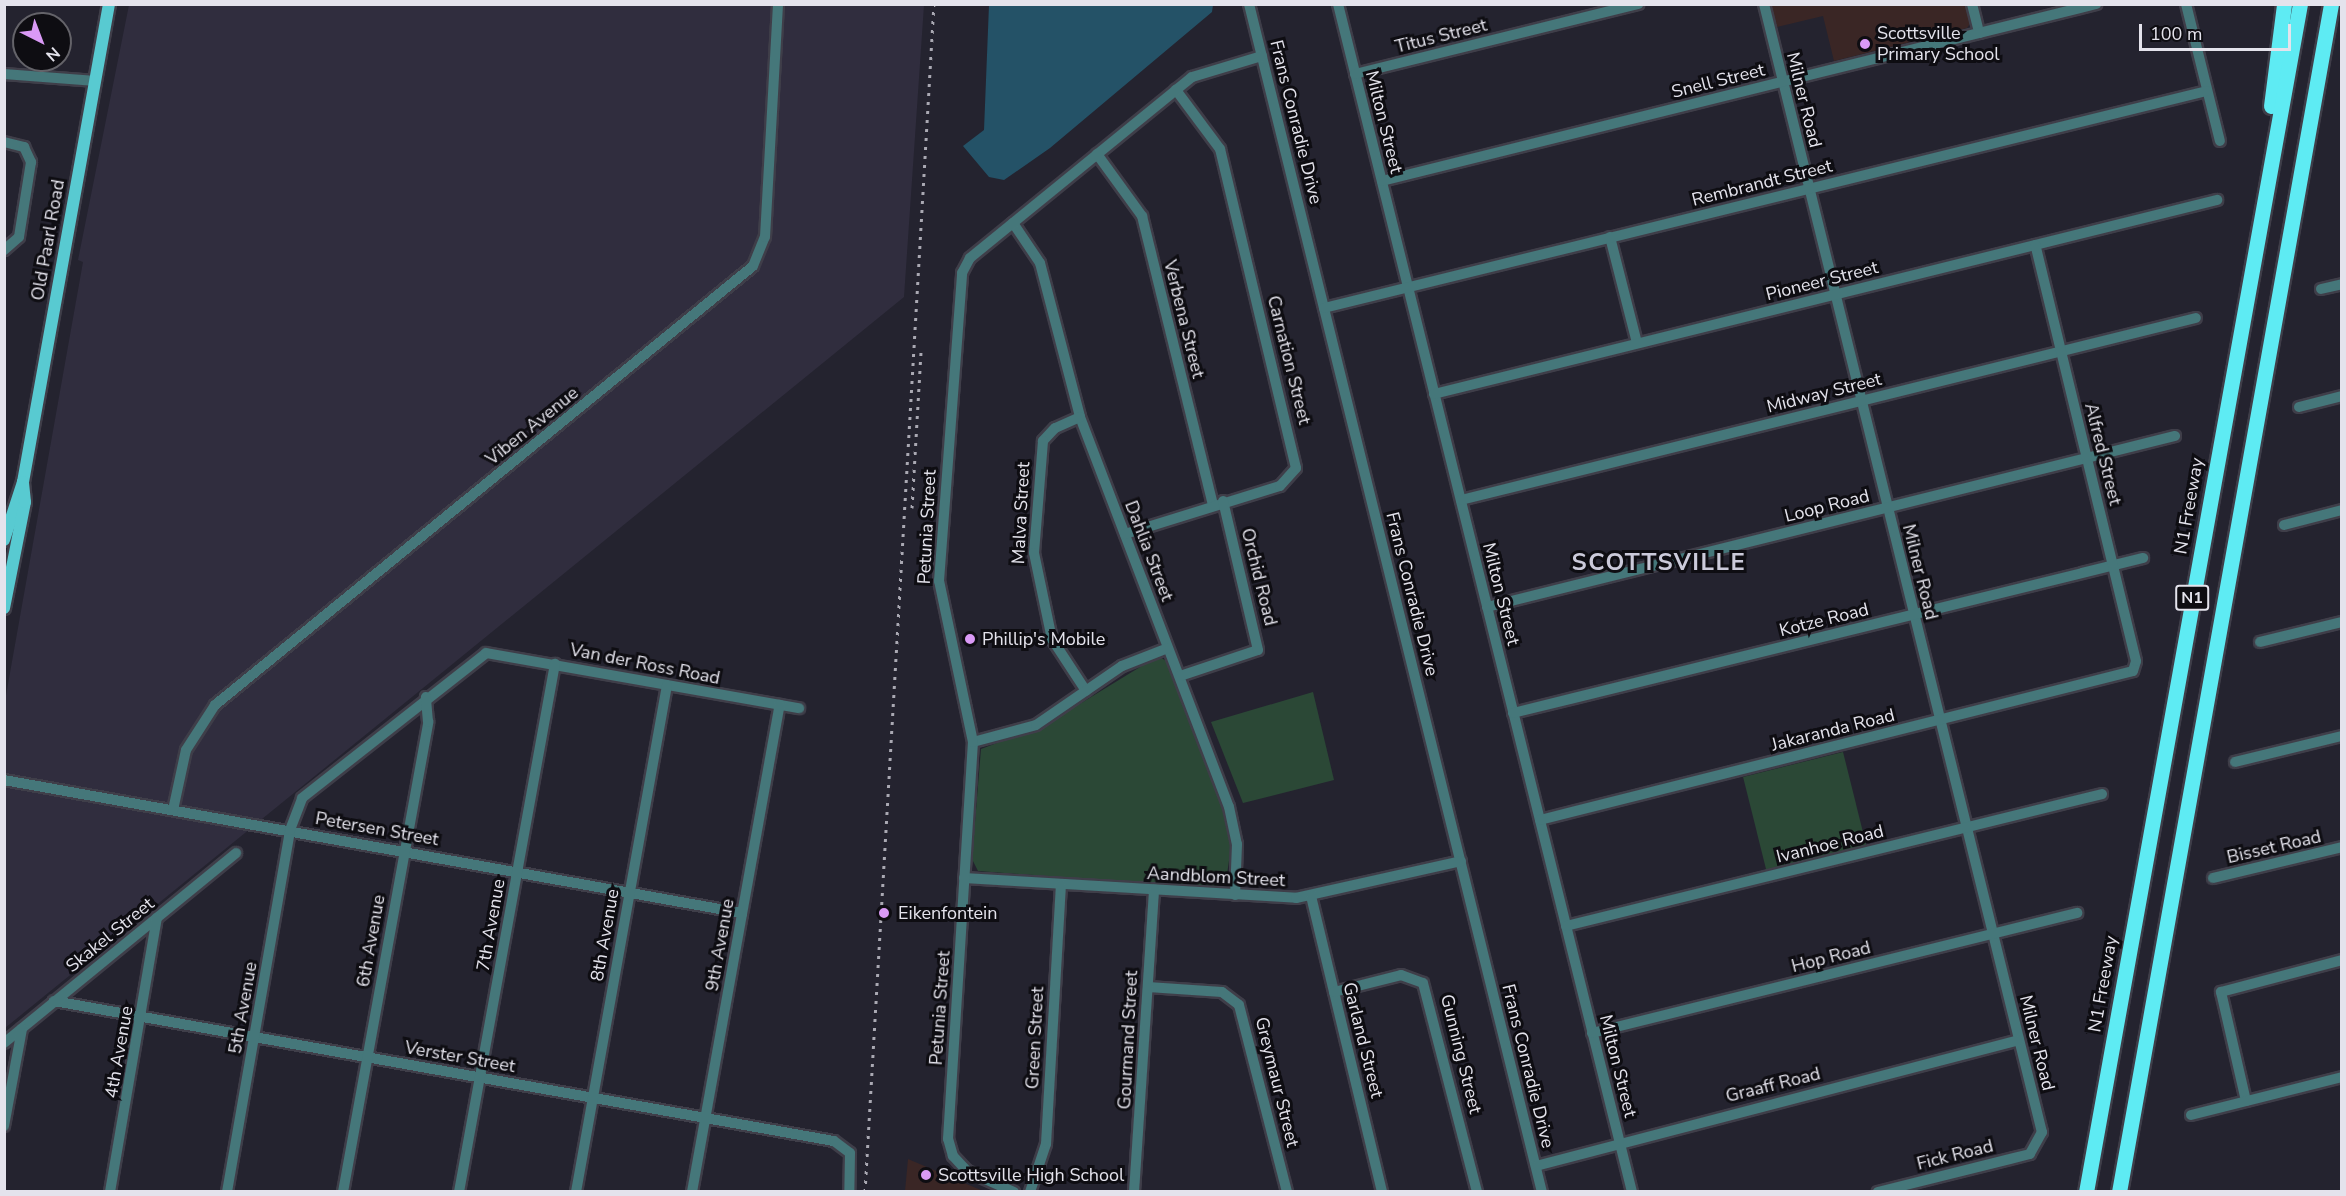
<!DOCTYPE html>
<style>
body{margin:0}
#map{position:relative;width:2346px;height:1196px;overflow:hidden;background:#24232f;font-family:"Nunito Sans",sans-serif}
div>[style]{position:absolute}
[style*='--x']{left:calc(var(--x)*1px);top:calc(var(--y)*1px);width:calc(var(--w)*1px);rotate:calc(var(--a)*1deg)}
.industrial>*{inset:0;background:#302d3e}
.education>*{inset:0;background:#3a2625}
.green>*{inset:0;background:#2b4836;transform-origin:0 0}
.water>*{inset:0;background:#245267}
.roads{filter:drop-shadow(2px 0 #3f3e49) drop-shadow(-2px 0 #3f3e49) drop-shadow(0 2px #3f3e49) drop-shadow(0 -2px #3f3e49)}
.minor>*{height:10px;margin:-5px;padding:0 5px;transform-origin:5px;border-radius:5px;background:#45777a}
.major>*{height:12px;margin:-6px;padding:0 6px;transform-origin:6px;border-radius:6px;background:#58cad1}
.highway>*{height:15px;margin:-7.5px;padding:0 7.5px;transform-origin:7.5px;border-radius:7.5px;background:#5eebf3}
.rail>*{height:3px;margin-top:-1.5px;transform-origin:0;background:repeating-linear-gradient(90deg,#aaa9b3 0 3px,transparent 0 9px)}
.dots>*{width:16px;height:16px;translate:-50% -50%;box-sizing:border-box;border:3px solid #0e0d12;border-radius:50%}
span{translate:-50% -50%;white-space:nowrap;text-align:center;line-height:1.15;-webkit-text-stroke:6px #0e0d12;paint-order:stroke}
.shield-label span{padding:2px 4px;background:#0e0d12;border:2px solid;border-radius:4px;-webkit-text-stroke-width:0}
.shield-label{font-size:16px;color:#e4e3ec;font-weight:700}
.poi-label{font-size:18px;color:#e4e3ec}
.left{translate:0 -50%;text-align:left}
.street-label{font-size:18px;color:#e4e3ec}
.district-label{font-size:24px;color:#cbcada;font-weight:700;letter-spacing:1.5px}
.frame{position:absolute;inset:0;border:6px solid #e4e3ec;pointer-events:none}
.north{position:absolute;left:12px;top:12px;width:60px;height:60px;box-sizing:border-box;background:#0e0d12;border:2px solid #646369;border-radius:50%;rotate:138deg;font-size:16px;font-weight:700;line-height:24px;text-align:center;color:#e4e3ec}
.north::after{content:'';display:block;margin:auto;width:21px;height:27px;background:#da9af6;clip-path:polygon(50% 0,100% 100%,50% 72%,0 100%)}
.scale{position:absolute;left:2139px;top:24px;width:152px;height:27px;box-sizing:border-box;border:3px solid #e4e3ec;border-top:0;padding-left:8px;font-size:18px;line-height:21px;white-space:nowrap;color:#e4e3ec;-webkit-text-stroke:4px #0e0d12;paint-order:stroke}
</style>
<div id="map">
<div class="industrial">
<div style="clip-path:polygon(129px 5px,924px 5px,904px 297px,5px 1028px,5px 701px,83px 262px,78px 260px)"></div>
</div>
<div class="education">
<div style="clip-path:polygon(1771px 5px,1968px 5px,1972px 21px,1967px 28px,1834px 61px,1823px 16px,1777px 27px)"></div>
<div style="clip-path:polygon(908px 1159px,983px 1191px,905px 1191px)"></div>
</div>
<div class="green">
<div style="clip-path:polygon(1158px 656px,1168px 662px,1226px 815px,1231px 846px,1226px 882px,1212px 888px,978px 871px,972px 859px,981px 749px,1047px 724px)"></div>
<div style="clip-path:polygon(1313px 692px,1334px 780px,1243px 803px,1211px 722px)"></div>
<div style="left:1843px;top:752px;width:98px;height:103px;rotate:76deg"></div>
</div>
<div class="water">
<div style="clip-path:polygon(989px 5px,989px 4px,1213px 5px,1212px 12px,1050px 148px,1004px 180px,989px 177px,963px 146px,984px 130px)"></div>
</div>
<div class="roads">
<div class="minor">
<div style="--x:1249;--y:4;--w:1224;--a:76.15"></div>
<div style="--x:1338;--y:4;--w:1224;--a:76.1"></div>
<div style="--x:1764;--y:4;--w:1162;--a:76.16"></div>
<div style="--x:2042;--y:1132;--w:25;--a:119"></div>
<div style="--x:2030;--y:1154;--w:157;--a:166"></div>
<div style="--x:1972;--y:4;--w:30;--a:76"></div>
<div style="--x:2186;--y:4;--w:141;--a:76.1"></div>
<div style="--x:4;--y:74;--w:92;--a:4.4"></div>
<div style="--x:1355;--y:74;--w:292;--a:-13.9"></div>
<div style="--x:4;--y:142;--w:21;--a:14"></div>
<div style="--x:24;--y:147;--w:17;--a:65"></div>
<div style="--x:31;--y:162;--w:76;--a:99.1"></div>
<div style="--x:19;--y:237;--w:20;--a:139"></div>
<div style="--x:1097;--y:154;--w:77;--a:54"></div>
<div style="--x:1142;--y:216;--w:297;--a:76.2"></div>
<div style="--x:1382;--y:181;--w:736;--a:-13.92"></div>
<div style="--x:1013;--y:223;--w:48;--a:56"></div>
<div style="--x:1040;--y:263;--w:159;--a:75.4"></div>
<div style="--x:1080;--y:417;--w:417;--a:69.1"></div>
<div style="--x:1229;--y:807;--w:38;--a:78"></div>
<div style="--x:1237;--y:844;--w:51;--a:92.2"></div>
<div style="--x:1610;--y:237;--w:109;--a:75.7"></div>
<div style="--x:2321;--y:289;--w:22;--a:-13"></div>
<div style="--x:1324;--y:308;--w:909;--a:-13.81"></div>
<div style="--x:1434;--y:394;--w:807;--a:-13.92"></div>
<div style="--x:2299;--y:407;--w:44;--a:-14.3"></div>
<div style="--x:1080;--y:417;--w:27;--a:156"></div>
<div style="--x:1055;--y:428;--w:18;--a:133"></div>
<div style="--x:1043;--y:441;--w:112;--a:94.6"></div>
<div style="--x:1034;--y:553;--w:88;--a:78.2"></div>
<div style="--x:1052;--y:639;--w:62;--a:56.8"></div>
<div style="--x:1461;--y:500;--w:757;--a:-13.91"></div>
<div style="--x:2284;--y:525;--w:60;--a:-14.5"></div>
<div style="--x:1125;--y:534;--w:162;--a:-17.2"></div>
<div style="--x:1280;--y:486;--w:24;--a:-48"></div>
<div style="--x:1296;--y:468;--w:328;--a:-103.4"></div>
<div style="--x:1220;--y:149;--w:74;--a:-126.7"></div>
<div style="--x:1487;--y:607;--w:709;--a:-13.96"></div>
<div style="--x:2260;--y:642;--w:84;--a:-13.7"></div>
<div style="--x:1180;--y:676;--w:82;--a:-18.4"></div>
<div style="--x:1258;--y:650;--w:153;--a:-103.2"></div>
<div style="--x:1513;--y:713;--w:649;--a:-13.82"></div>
<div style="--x:973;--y:742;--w:65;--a:-15.1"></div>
<div style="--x:1036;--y:725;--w:104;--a:-34.5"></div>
<div style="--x:1122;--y:666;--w:49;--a:-21.4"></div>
<div style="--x:2235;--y:762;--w:110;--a:-13.7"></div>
<div style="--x:4;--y:780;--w:750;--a:10.22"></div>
<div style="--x:173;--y:810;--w:61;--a:-77.8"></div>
<div style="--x:186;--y:750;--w:54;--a:-57.2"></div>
<div style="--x:215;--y:705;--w:694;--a:-39.21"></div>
<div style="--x:753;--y:266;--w:31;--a:-68"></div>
<div style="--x:765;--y:237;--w:233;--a:-86.8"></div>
<div style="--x:1540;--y:820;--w:611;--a:-14.1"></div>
<div style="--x:2133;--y:671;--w:10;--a:-73"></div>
<div style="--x:2136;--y:661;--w:428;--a:-103.6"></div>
<div style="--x:964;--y:878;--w:333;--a:3.4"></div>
<div style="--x:1296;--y:898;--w:169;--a:-12.6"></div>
<div style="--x:2213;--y:878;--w:133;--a:-13.5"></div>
<div style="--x:1311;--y:896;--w:304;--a:76.5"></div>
<div style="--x:1566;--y:926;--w:552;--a:-13.83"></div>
<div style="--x:1148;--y:987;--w:74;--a:3.9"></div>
<div style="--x:1222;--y:992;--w:21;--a:37"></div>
<div style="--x:1239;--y:1005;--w:193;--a:75.6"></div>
<div style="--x:1334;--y:992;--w:69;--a:-14.2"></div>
<div style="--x:1401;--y:975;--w:23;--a:20"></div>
<div style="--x:1423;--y:983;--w:216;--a:75.5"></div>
<div style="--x:54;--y:1001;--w:792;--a:10.18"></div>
<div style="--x:834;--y:1141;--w:20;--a:37"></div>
<div style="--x:850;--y:1153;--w:39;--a:91"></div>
<div style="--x:1592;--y:1033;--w:500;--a:-13.9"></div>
<div style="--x:4;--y:1043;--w:300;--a:-39.3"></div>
<div style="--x:2246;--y:1101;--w:112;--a:-102.9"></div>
<div style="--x:2221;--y:992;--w:125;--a:-14.8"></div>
<div style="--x:2191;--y:1115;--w:156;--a:-14.1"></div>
<div style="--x:4;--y:1126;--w:99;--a:-79.5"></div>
<div style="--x:1536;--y:1166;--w:499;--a:-14.6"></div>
<div style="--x:110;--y:1192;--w:278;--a:-80.3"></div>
<div style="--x:227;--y:1192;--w:367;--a:-80.1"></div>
<div style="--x:290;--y:830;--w:34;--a:-69"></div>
<div style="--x:302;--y:798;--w:234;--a:-38.2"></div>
<div style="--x:486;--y:653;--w:318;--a:10"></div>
<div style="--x:343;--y:1192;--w:478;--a:-79.7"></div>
<div style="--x:428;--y:722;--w:25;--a:-95"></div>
<div style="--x:459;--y:1192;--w:537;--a:-79.7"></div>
<div style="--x:576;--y:1192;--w:515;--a:-79.82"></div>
<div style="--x:692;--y:1192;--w:495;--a:-79.8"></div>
<div style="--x:1014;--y:1192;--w:51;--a:-155.9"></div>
<div style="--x:967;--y:1171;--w:21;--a:-133"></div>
<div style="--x:953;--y:1156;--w:18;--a:-106"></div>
<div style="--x:948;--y:1139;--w:398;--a:-86.4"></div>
<div style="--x:973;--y:742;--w:165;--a:-101.9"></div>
<div style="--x:939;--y:581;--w:309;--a:-85.7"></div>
<div style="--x:962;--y:273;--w:17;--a:-62"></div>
<div style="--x:970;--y:258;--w:286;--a:-39.2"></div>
<div style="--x:1192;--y:77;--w:73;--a:-16.7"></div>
<div style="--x:1030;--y:1192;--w:51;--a:-71.6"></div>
<div style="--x:1046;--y:1144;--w:260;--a:-86.7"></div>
<div style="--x:1134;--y:1192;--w:303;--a:-86.2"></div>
</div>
<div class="major">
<div style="--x:4;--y:540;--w:61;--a:-71.9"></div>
<div style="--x:23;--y:482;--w:486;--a:-79.8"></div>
<div style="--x:4;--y:608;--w:108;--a:-78.8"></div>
<div style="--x:25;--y:502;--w:20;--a:-96"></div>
</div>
<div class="highway">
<div style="--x:2271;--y:106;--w:103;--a:-82.7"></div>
<div style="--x:2086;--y:1192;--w:1207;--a:-79.79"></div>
<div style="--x:2119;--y:1192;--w:1207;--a:-79.88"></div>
</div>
</div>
<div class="rail">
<div style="--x:912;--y:508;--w:156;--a:-86.7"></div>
<div style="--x:865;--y:1192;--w:1190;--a:-86.68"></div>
</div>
<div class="dots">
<div style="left:1865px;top:44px;background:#da9af6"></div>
<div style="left:970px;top:639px;background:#da9af6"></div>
<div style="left:884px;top:913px;background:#da9af6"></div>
<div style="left:926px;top:1175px;background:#da9af6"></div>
</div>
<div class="shield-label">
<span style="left:2192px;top:598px">N1</span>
</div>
<div class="poi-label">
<span class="left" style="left:1877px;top:44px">Scottsville<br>Primary School</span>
<span class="left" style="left:982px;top:639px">Phillip's Mobile</span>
<span class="left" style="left:898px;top:913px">Eikenfontein</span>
<span class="left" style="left:938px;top:1175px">Scottsville High School</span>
</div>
<div class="street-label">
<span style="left:1441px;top:36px;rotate:-14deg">Titus Street</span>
<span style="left:1718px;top:81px;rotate:-14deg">Snell Street</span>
<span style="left:1804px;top:100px;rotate:76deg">Milner Road</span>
<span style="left:1296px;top:122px;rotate:76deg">Frans Conradie Drive</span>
<span style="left:1384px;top:122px;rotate:76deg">Milton Street</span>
<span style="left:1762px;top:183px;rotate:-14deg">Rembrandt Street</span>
<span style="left:48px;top:240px;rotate:-80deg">Old Paarl Road</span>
<span style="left:1822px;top:281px;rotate:-14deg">Pioneer Street</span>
<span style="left:1184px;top:319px;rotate:76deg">Verbena Street</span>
<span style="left:1289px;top:360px;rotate:76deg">Carnation Street</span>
<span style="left:1824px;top:393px;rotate:-14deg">Midway Street</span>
<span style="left:532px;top:426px;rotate:-39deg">Viben Avenue</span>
<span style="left:2103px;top:454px;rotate:76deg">Alfred Street</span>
<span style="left:1827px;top:506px;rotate:-14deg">Loop Road</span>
<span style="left:2189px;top:506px;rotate:-80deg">N1 Freeway</span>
<span style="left:1021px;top:513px;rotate:-87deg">Malva Street</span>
<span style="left:927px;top:527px;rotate:-87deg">Petunia Street</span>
<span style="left:1149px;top:551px;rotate:69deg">Dahlia Street</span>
<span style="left:1920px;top:572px;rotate:76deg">Milner Road</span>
<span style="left:1259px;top:577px;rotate:76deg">Orchid Road</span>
<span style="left:1412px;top:594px;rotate:76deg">Frans Conradie Drive</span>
<span style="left:1501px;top:594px;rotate:76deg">Milton Street</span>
<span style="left:1824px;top:620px;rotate:-14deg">Kotze Road</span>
<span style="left:645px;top:664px;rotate:11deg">Van der Ross Road</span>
<span style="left:1833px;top:730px;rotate:-14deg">Jakaranda Road</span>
<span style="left:377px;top:829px;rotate:10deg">Petersen Street</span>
<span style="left:1830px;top:844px;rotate:-14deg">Ivanhoe Road</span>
<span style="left:2274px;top:847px;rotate:-13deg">Bisset Road</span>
<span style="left:1216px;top:877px;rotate:3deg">Aandblom Street</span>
<span style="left:491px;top:925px;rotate:-80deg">7th Avenue</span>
<span style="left:110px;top:935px;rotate:-39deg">Skakel Street</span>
<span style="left:605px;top:935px;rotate:-80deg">8th Avenue</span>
<span style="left:371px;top:941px;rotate:-80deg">6th Avenue</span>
<span style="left:720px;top:945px;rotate:-80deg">9th Avenue</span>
<span style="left:1831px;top:957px;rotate:-14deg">Hop Road</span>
<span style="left:2103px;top:984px;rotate:-80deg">N1 Freeway</span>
<span style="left:243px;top:1008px;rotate:-80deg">5th Avenue</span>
<span style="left:940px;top:1008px;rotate:-86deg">Petunia Street</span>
<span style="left:1035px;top:1038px;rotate:-87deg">Green Street</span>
<span style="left:1128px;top:1040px;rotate:-87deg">Gourmand Street</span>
<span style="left:1363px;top:1040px;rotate:76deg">Garland Street</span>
<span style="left:2037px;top:1043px;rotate:76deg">Milner Road</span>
<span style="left:119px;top:1052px;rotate:-80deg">4th Avenue</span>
<span style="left:1461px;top:1054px;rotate:76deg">Gunning Street</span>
<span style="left:460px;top:1057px;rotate:10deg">Verster Street</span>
<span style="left:1528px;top:1066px;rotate:76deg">Frans Conradie Drive</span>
<span style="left:1618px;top:1066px;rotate:76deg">Milton Street</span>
<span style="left:1277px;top:1082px;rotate:76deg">Greymaur Street</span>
<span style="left:1773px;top:1085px;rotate:-14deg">Graaff Road</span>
<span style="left:1955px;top:1155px;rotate:-14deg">Fick Road</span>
</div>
<div class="district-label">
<span style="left:1659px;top:563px">SCOTTSVILLE</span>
</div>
<div class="frame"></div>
<div class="north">N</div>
<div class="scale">100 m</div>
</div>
